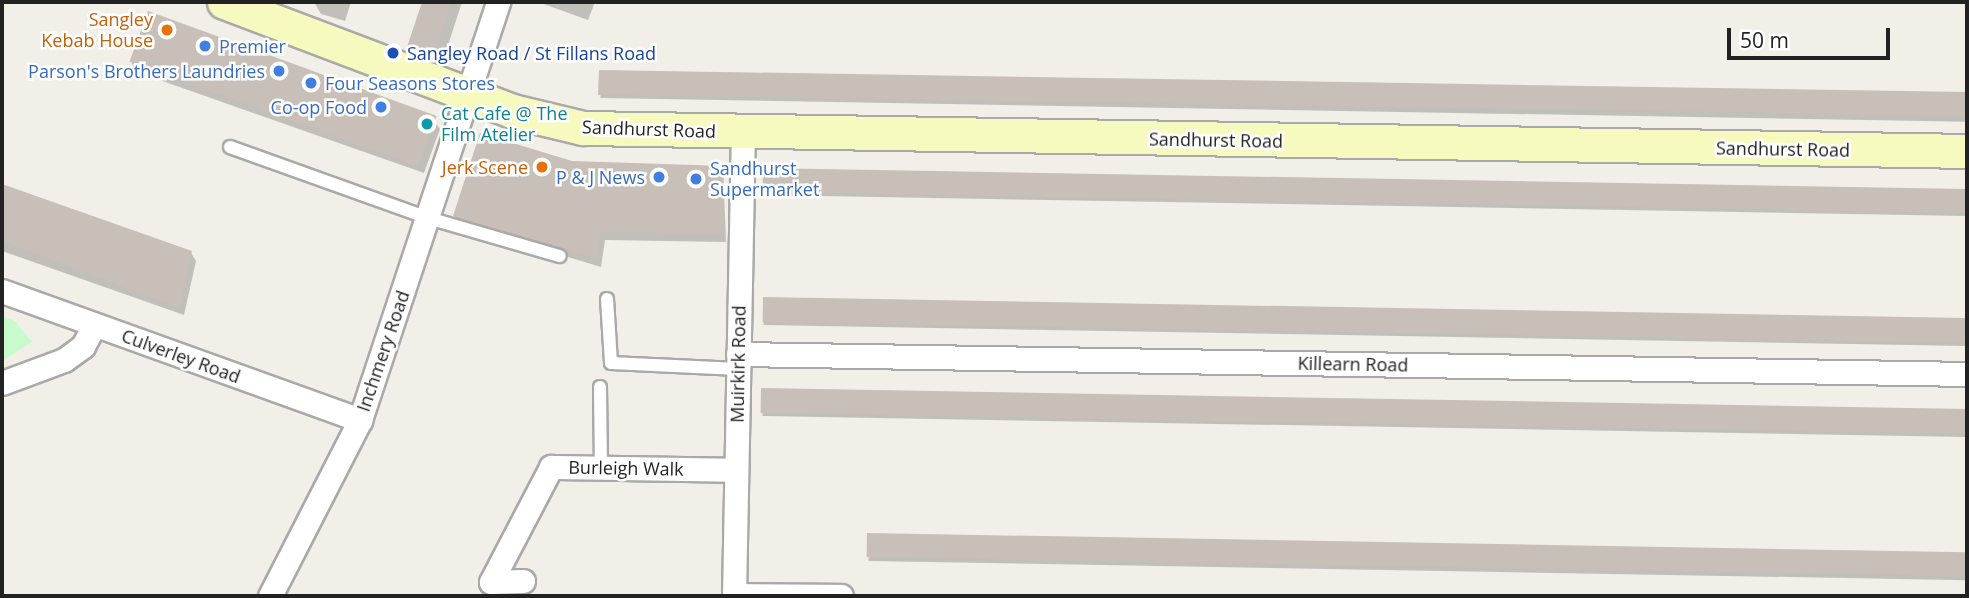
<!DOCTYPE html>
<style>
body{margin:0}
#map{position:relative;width:1969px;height:598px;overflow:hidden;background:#f2efe9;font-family:"Open Sans",sans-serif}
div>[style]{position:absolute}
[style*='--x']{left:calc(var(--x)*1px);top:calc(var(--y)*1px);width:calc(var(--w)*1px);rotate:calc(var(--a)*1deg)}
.park>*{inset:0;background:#c8facc}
.shadow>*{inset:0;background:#0003;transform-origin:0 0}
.building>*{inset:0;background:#c7bfb8;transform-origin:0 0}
.roads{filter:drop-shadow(2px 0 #a9a9a9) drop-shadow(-2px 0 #a9a9a9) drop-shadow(0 2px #a9a9a9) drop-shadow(0 -2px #a9a9a9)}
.lane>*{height:12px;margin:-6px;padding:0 6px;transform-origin:6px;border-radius:6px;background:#fff}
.street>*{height:23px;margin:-11.5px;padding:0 11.5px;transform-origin:11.5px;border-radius:11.5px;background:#fff}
.secondary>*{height:33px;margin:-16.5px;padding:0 16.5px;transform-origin:16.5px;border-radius:16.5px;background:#f7fabf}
.dots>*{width:19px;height:19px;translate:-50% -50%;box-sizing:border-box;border:4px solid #fff;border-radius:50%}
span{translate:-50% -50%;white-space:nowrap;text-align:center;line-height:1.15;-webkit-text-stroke:5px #fff;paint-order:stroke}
.food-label{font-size:18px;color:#c56008}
.right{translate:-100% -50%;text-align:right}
.shop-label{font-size:18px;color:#366cbe}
.left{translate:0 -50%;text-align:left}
.transit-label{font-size:18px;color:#164399}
.culture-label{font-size:18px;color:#0d838f}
.street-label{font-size:18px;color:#222}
.frame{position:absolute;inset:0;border:4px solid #222;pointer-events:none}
.scale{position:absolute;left:1727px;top:28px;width:163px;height:32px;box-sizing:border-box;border:4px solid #222;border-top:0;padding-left:9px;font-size:21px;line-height:24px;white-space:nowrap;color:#222;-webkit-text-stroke:5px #fff;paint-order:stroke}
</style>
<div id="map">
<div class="park">
<div style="clip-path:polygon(2px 316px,15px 321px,32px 342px,2px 361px)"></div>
</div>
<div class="shadow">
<div style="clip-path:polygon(314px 2px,351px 2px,345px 21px,321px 14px)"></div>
<div style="clip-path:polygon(424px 2px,462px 2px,441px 67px,416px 59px,409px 46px)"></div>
<div style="clip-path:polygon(538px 2px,595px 2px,588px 20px)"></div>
<div style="clip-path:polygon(131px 62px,434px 120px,440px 129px,424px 173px,137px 72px)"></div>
<div style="left:601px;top:72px;width:1366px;height:26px;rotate:1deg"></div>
<div style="clip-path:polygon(572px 163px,723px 168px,726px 242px,605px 240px,601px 267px,459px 224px,454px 216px)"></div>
<div style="left:764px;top:170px;width:1203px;height:25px;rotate:1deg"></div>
<div style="clip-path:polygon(2px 186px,191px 253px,196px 261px,184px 315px,2px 251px)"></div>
<div style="left:764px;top:299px;width:1203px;height:26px;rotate:1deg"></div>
<div style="left:763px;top:390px;width:1204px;height:26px;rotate:1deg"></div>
<div style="left:869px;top:534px;width:1098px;height:27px;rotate:1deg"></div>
</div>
<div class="building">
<div style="clip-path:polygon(422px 2px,451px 2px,434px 55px,407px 47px)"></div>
<div style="left:148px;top:11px;width:307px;height:54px;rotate:20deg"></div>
<div style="clip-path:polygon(599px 70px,1967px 92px,1967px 116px,617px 95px,598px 95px)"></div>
<div style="clip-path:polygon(480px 133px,572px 161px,724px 166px,722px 234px,601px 232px,597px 259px,453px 216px)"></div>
<div style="left:763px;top:168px;width:1204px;height:24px;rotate:1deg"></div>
<div style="clip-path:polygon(2px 184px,192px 251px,180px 308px,2px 241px)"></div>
<div style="left:763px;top:297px;width:1204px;height:25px;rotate:1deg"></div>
<div style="left:761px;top:388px;width:1206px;height:25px;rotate:1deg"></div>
<div style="left:867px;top:533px;width:1100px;height:24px;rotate:1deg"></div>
</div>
<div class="roads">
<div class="lane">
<div style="--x:230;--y:147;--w:210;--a:19.7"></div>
<div style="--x:428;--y:218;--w:137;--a:16.1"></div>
<div style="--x:607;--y:299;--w:64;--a:86.4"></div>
<div style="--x:611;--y:363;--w:127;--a:2.7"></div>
<div style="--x:600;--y:387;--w:80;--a:89.3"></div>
</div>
<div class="street">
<div style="--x:2;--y:291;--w:381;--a:19.8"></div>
<div style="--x:738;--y:354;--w:1229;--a:0.93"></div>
<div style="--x:2;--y:383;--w:66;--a:-20.4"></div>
<div style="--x:64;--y:360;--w:24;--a:-36"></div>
<div style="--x:83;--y:346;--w:24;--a:-62"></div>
<div style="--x:523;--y:581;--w:32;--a:178"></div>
<div style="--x:491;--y:582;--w:130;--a:-62.4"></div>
<div style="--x:551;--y:467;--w:185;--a:0.9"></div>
<div style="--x:734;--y:595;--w:107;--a:0.5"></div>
<div style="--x:270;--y:596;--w:198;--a:-62.9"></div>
<div style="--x:360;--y:420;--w:440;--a:-71.7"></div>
<div style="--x:734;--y:596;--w:464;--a:-88.9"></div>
</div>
<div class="secondary">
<div style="--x:224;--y:2;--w:308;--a:20.7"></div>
<div style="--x:512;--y:111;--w:73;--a:13.5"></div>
<div style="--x:583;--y:128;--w:1384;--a:0.95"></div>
</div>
</div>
<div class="dots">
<div style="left:167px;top:30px;background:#e8710a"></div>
<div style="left:205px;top:46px;background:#3f7fe0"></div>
<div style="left:393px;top:53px;background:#1a4fb4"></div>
<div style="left:279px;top:71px;background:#3f7fe0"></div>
<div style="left:311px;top:83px;background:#3f7fe0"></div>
<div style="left:381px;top:107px;background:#3f7fe0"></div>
<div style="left:427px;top:124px;background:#0f9aa8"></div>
<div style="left:542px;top:167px;background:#e8710a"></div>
<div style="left:659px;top:177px;background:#3f7fe0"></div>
<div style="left:696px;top:179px;background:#3f7fe0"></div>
</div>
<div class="food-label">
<span class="right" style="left:153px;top:30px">Sangley<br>Kebab House</span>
<span class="right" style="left:528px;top:167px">Jerk Scene</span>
</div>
<div class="shop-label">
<span class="left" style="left:219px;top:46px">Premier</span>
<span class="right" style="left:265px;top:71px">Parson's Brothers Laundries</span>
<span class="left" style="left:325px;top:83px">Four Seasons Stores</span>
<span class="right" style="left:367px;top:107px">Co-op Food</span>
<span class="left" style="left:710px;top:179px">Sandhurst<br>Supermarket</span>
<span class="right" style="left:645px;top:177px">P &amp; J News</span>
</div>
<div class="transit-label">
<span class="left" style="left:407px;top:53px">Sangley Road / St Fillans Road</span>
</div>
<div class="culture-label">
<span class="left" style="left:441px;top:124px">Cat Cafe @ The<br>Film Atelier</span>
</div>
<div class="street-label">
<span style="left:649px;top:129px;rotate:2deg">Sandhurst Road</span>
<span style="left:1216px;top:140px;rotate:1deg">Sandhurst Road</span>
<span style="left:1783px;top:149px;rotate:1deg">Sandhurst Road</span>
<span style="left:383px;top:351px;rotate:-71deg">Inchmery Road</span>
<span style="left:181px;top:356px;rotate:20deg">Culverley Road</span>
<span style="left:738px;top:364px;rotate:-89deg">Muirkirk Road</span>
<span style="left:1353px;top:364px;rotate:1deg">Killearn Road</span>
<span style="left:626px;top:468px;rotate:1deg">Burleigh Walk</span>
</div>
<div class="frame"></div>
<div class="scale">50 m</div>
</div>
